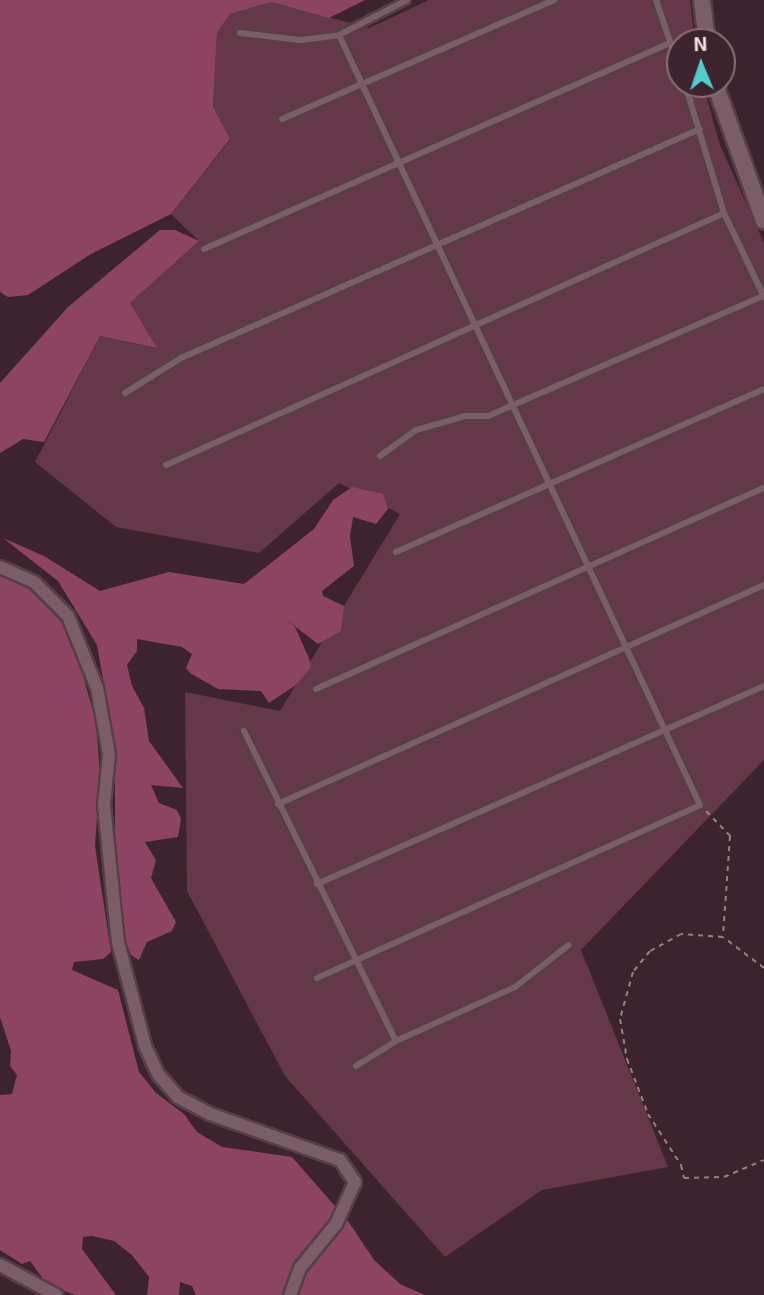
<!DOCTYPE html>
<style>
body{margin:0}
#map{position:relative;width:764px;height:1295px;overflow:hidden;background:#3d232d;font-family:"Exo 2",sans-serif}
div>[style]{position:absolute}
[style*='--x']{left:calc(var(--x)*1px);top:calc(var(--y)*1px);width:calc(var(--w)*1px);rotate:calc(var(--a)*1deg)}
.green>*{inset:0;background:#643749}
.forest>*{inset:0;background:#8c4462}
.path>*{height:2px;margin-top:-1px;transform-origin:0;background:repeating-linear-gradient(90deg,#978189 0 5px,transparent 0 10px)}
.roads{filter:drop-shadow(2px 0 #553f48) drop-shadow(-2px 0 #553f48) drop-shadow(0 2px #553f48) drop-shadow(0 -2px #553f48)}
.service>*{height:6px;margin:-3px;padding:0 3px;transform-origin:3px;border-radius:3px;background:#7b5d68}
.minor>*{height:12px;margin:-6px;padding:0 6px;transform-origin:6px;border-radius:6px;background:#7b5d68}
.tertiary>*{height:16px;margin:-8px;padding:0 8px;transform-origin:8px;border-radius:8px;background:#7b5d68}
span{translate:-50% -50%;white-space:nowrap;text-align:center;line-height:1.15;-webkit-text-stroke:5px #3d232d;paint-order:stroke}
.north{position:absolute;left:666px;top:28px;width:70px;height:70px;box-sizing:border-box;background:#3d232d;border:2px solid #866f78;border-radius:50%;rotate:358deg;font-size:19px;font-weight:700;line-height:28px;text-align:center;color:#f4e2e8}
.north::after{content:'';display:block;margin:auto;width:24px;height:32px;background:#52cdcc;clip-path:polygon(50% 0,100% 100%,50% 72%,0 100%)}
</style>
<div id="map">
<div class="green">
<div style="clip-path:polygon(429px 0,690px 0,695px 42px,680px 42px,680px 84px,703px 84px,720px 145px,764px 243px,764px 760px,581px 950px,668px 1167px,542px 1190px,445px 1257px,285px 1076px,187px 891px,185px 692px,280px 711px,400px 514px,339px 483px,259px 553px,116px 527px,35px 462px,100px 336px,156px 348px,130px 303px,199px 241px,171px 214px,230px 140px,213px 108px,217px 31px,230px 14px,271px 2px,369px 28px)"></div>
</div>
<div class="forest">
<div style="clip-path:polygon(0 0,365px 0,329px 18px,271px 2px,230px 14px,217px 32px,213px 107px,230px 139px,171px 214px,91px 254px,28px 295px,8px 297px,0 292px)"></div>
<div style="clip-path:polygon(160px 230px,175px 230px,199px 241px,130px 303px,157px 348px,100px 336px,44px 442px,23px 439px,0 453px,0 383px,68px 307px)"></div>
<div style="clip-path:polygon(352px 487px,383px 494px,388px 509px,376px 524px,353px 517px,350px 536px,354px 566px,322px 591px,323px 596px,344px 606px,341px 631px,318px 644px,284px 618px,295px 627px,309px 658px,311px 667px,296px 685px,269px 703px,261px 691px,218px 689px,190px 673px,186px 668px,192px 654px,182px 647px,137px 639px,137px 651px,127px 665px,132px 686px,144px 708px,149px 741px,183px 788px,151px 785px,159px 803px,177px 810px,181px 819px,178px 837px,145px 842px,156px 860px,151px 878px,176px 922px,172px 931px,147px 942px,139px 960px,131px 955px,122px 931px,115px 837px,115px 745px,97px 645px,58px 581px,3px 538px,44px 556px,100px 591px,169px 572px,244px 584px,314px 529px,333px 500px)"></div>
<div style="clip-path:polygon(0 565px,55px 609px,71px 633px,96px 722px,100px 774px,95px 846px,111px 952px,103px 959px,74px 962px,72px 970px,118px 990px,139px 1072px,156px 1093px,184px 1114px,197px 1132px,222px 1147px,292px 1157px,348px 1221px,374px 1260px,400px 1284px,425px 1295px,196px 1295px,192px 1286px,180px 1282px,179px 1295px,147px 1295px,149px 1277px,132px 1255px,114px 1241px,92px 1236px,83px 1237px,82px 1249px,116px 1295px,75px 1295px,47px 1284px,30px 1261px,22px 1264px,0 1250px,0 1095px,12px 1094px,17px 1075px,10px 1066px,11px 1051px,0 1017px)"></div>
</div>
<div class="path">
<div style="--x:706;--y:811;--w:35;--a:46"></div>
<div style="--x:730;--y:836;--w:99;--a:94"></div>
<div style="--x:764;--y:968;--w:51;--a:-142.9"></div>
<div style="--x:723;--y:937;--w:42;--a:-175.9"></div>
<div style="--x:681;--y:934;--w:35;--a:151"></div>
<div style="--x:650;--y:951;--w:27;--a:129"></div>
<div style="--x:633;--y:972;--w:49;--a:105.5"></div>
<div style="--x:620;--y:1019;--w:41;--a:80.1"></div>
<div style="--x:627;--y:1059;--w:59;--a:69.1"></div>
<div style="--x:648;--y:1114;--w:61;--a:57.1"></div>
<div style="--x:681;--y:1165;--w:13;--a:77"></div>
<div style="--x:684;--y:1178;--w:40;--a:-1.4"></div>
<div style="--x:724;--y:1177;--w:43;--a:-23"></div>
</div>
<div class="roads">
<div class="service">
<div style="--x:656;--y:0;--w:75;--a:71.3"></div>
<div style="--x:240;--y:33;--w:61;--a:6.5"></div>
<div style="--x:301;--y:40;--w:38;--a:-7"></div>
<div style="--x:685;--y:84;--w:135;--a:73.2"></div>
<div style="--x:724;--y:213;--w:93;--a:64.5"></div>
<div style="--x:282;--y:119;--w:297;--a:-23.6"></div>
<div style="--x:204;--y:249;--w:510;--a:-23.85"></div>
<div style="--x:125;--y:393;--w:66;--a:-32"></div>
<div style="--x:181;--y:358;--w:567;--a:-23.81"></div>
<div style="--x:380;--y:456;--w:44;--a:-35.8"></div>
<div style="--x:416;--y:430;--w:51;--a:-15.9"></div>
<div style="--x:465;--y:416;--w:23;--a:0"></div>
<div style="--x:488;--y:416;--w:300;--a:-23.6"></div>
<div style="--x:166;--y:465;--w:612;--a:-24.3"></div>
<div style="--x:396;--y:552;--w:402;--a:-23.9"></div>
<div style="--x:316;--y:689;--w:491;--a:-24.2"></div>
<div style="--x:244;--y:731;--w:345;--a:63.9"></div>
<div style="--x:278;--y:804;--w:533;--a:-24.26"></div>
<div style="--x:317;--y:884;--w:489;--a:-23.9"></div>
<div style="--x:317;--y:978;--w:420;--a:-24.3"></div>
<div style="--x:700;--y:805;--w:850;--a:-115.12"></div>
<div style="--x:339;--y:35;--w:76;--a:-27.2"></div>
<div style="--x:356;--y:1066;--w:47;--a:-32"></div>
<div style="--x:396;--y:1041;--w:131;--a:-24.4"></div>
<div style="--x:515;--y:987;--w:68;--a:-37.9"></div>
</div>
<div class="minor">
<div style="--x:0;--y:567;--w:37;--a:24"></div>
<div style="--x:34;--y:582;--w:48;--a:45"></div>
<div style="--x:68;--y:616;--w:78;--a:68.1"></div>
<div style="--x:97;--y:688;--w:67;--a:79.7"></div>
<div style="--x:109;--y:754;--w:51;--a:95.6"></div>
<div style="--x:104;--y:805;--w:138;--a:84.2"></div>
<div style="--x:118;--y:942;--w:107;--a:75.4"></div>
<div style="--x:145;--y:1046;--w:31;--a:65"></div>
<div style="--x:158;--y:1074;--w:30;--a:49"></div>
<div style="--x:178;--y:1097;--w:36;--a:28"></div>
<div style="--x:210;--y:1114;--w:138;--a:19.5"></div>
<div style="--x:340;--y:1160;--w:27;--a:56"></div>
<div style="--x:355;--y:1182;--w:46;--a:114.3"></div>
<div style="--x:336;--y:1224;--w:57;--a:129.3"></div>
<div style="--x:300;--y:1268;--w:29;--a:110"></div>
<div style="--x:0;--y:1265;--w:64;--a:28.2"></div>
</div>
<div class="tertiary">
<div style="--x:702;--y:0;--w:42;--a:83.2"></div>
<div style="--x:715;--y:84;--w:145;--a:70.3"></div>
</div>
</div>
<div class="north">N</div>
</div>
